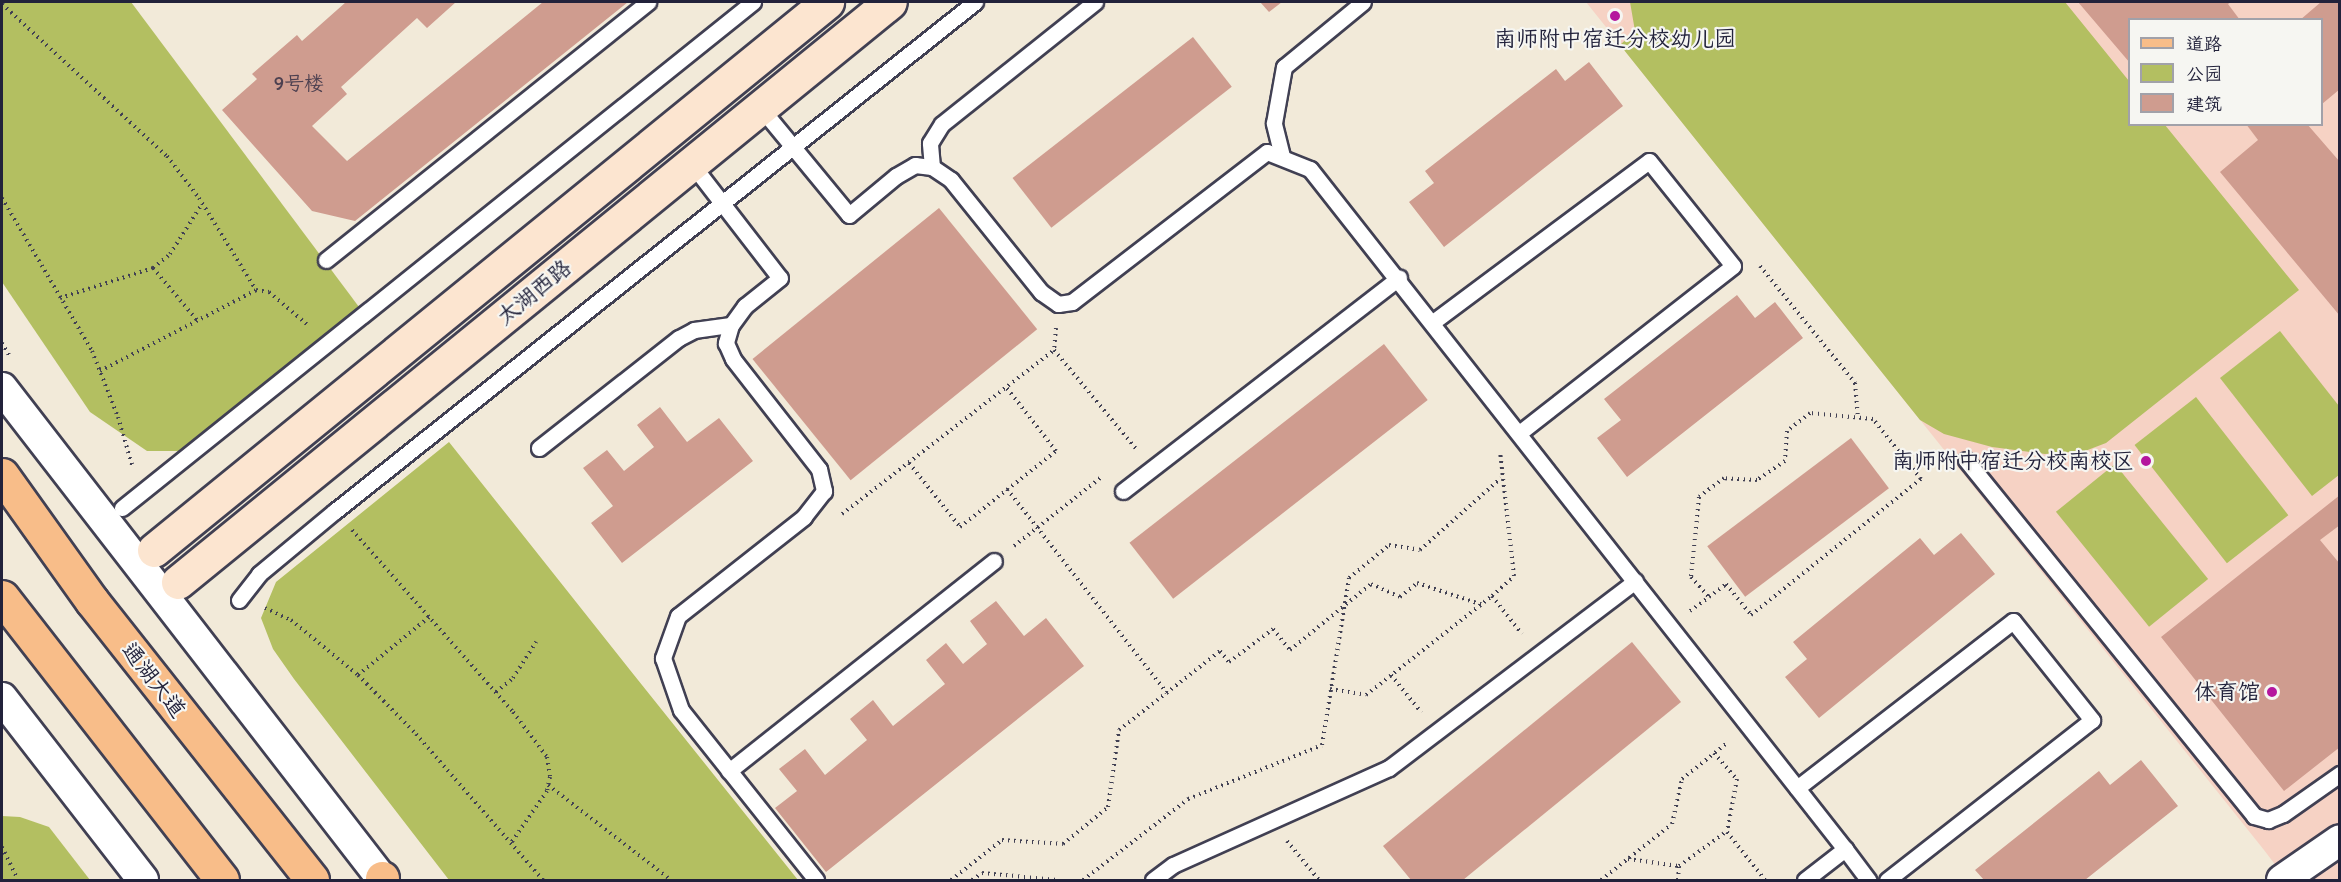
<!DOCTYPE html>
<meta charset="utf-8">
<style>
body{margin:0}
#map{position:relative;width:2341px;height:882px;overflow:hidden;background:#f2ead9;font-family:Itim,"LXGW WenKai TC",sans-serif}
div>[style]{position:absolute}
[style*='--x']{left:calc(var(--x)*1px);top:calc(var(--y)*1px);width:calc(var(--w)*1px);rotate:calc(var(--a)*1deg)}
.built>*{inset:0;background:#f6d2c4}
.green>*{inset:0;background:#b3bf61;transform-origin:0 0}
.building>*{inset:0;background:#cf9c8f;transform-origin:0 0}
.path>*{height:4px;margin-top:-2px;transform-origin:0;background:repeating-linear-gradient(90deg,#414053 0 1.5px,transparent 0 6px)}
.roads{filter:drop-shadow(2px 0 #414053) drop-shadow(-2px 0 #414053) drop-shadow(0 2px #414053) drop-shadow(0 -2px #414053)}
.lane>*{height:15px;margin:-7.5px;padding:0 7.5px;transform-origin:7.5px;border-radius:7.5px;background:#fff}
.street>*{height:30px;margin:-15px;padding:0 15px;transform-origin:15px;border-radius:15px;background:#fff}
.secondary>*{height:33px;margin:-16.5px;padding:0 16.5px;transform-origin:16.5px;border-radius:16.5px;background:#fce5d0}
.primary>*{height:33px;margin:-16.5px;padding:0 16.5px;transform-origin:16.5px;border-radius:16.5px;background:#f8bd89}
.dots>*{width:16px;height:16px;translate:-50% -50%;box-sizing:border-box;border:3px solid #f6f6f2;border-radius:50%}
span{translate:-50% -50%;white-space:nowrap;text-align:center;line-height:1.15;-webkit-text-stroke:4.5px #f6f6f2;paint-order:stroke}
.number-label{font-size:20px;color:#4d4050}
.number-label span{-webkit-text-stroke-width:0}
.poi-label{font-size:22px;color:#22223b}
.right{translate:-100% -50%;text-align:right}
.street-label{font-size:22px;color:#22223b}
.frame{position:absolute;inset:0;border:3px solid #22223b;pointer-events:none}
.legend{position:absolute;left:2128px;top:18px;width:195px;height:108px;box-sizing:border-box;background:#f6f6f2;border:2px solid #a1a1a9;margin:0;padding:8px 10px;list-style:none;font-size:18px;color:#22223b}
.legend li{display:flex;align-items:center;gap:12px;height:30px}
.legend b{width:30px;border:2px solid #a1a1a9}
</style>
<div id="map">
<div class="built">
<div style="clip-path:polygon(evenodd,1586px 2px,2339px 2px,2339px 880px,2275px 880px,2283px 875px,2264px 850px,1586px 2px,2130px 20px,2322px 20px,2322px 124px,2130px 124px,2130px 20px)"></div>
</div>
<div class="green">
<div style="clip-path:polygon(2px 2px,131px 2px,365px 315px,184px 451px,147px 451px,90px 412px,2px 282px)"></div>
<div style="clip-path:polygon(1630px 2px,2065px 2px,2129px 81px,2130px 124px,2165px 125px,2299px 290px,2106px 443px,2085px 451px,2045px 454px,1992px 447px,1944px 434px,1920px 420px,1620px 45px,1635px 31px)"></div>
<div style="clip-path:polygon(2280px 331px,2339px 406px,2339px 475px,2312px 496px,2220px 378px)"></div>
<div style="left:2196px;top:397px;width:150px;height:78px;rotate:52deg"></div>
<div style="clip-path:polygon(449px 442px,630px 670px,798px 880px,449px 880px,294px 679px,273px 649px,261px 618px,276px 582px)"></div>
<div style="left:2115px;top:464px;width:148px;height:76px;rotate:51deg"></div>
<div style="clip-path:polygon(2px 816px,20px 817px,49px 827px,90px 880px,2px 880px)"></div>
</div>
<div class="building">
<div style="clip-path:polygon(346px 2px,456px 2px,427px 28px,417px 18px,341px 87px,347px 94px,312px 126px,347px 161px,543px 2px,628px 2px,355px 221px,312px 211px,222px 110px,257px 79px,252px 74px,297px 35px,302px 41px)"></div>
<div style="clip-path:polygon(1260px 2px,1282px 2px,1269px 12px)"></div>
<div style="clip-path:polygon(2078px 2px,2231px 2px,2228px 4px,2240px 20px,2130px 20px,2130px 63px)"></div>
<div style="clip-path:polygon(2321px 2px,2340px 2px,2340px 89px,2322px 104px,2322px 20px,2300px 20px)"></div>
<div style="left:1193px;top:37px;width:63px;height:229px;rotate:52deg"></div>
<div style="clip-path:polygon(1589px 62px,1623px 106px,1444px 247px,1409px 202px,1434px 183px,1425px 171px,1556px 69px,1565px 81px)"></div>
<div style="clip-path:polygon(2246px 124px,2307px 124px,2340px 162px,2340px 316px,2220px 172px,2258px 140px)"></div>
<div style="left:939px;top:208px;width:156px;height:240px;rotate:51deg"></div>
<div style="clip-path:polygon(1737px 295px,1755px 318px,1775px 302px,1803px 338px,1627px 477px,1597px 438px,1621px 420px,1604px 399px)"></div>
<div style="left:1384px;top:344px;width:71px;height:323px;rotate:52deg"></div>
<div style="clip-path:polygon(660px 407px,687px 442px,719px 418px,753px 461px,622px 563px,591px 523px,613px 506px,583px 468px,607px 450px,624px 471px,654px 447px,637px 425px)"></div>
<div style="left:1851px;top:438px;width:63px;height:180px;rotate:53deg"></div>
<div style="clip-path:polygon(2340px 495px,2340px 525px,2320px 540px,2340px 564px,2340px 747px,2284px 791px,2161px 637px)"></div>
<div style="clip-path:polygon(1961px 533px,1995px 574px,1819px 718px,1785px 677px,1807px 659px,1793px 642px,1920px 538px,1934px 555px)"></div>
<div style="clip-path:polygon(996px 601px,1024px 636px,1046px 618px,1084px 666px,826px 872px,775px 808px,797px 791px,779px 769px,805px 749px,825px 775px,867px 740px,850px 719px,873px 700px,893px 726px,945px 684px,926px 660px,946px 643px,963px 664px,987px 644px,970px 621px)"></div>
<div style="clip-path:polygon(1632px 642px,1681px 702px,1463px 880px,1411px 880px,1383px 846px)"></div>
<div style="clip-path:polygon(2141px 760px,2178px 806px,2085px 880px,1984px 880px,1975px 870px,2099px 771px,2110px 785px)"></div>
</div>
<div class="path">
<div style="--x:2;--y:4;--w:224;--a:42.7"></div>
<div style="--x:167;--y:156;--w:53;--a:52.7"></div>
<div style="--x:199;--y:198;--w:108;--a:58.2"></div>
<div style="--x:2;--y:198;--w:178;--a:59.5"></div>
<div style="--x:92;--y:351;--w:71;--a:68.5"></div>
<div style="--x:118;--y:417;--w:50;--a:73.7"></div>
<div style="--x:1760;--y:266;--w:151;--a:50.9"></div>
<div style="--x:1855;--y:383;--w:35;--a:85"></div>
<div style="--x:153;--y:268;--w:22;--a:-39"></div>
<div style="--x:170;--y:254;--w:59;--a:-57.4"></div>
<div style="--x:60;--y:298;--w:98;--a:-17.9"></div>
<div style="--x:153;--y:268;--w:68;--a:49.8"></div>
<div style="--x:1056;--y:328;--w:22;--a:95"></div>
<div style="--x:1054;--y:350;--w:130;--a:50.3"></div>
<div style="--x:2;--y:343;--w:14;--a:60"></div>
<div style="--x:100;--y:371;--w:176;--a:-27.4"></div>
<div style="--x:256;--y:290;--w:13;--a:9"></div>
<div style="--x:269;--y:292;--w:52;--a:40.4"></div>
<div style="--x:909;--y:463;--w:82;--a:51.4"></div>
<div style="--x:960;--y:527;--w:122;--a:-38.4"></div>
<div style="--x:1056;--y:451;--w:81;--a:-128"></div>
<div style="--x:1007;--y:489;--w:259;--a:51.9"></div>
<div style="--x:842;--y:514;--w:268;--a:-37.7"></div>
<div style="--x:352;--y:530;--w:243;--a:48.5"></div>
<div style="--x:513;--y:712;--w:56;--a:52.9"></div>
<div style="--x:547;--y:757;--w:20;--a:81"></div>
<div style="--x:550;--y:777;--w:14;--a:102"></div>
<div style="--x:547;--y:791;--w:63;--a:124.7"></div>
<div style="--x:1014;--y:546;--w:110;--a:-38.3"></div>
<div style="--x:1492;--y:596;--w:30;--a:-42"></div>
<div style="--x:1514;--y:576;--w:125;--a:-96.4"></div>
<div style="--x:265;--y:608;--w:29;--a:25"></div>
<div style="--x:291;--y:620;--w:87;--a:39.4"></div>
<div style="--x:358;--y:675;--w:83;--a:45.5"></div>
<div style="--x:416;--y:734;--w:194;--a:49"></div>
<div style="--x:1690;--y:611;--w:24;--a:-36"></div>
<div style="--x:1709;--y:597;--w:21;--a:-37"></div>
<div style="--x:1726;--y:584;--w:40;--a:51"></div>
<div style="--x:1751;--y:615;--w:218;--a:-38.7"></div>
<div style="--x:1921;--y:479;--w:77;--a:-128.7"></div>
<div style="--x:1873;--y:419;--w:63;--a:-174.6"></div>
<div style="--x:1810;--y:413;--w:29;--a:142"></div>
<div style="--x:1787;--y:431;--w:30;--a:94"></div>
<div style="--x:1785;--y:461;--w:34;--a:146"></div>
<div style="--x:1757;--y:480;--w:33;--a:-177"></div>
<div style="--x:1724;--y:478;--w:31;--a:143"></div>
<div style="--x:1699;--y:497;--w:80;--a:95.7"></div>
<div style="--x:1691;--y:577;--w:27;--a:48"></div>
<div style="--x:358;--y:675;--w:92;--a:-39.2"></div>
<div style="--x:1391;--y:675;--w:48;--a:51"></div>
<div style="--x:1330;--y:689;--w:36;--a:9"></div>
<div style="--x:1366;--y:695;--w:160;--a:-38.2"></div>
<div style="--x:1492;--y:596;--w:48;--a:51.7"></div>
<div style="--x:496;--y:692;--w:22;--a:-39"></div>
<div style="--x:513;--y:678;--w:43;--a:-57.4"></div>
<div style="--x:1714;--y:753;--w:35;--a:49"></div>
<div style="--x:1737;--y:779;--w:54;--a:100.7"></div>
<div style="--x:1727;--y:832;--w:61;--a:51.6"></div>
<div style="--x:548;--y:785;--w:155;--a:37.7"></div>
<div style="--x:1287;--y:841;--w:50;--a:50.6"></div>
<div style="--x:2;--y:847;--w:37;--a:64"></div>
<div style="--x:1628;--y:859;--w:51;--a:7.8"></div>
<div style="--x:1679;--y:866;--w:58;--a:-35.9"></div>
<div style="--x:951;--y:880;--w:65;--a:-38.1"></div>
<div style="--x:1002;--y:840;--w:61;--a:3.8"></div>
<div style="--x:1063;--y:844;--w:58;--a:-39.4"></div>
<div style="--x:1108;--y:807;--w:78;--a:-81.9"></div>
<div style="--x:1119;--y:730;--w:128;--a:-38"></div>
<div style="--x:1220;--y:651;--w:14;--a:51"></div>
<div style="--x:1229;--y:662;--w:55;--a:-36.9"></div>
<div style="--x:1273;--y:629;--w:27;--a:51"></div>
<div style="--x:1290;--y:650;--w:104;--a:-39.2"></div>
<div style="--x:1371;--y:584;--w:32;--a:24"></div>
<div style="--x:1400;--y:597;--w:22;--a:-39"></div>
<div style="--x:1417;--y:583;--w:70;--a:18.4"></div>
<div style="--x:972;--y:880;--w:12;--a:-35"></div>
<div style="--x:982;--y:873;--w:76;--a:5.3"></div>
<div style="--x:1083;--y:880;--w:133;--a:-37.6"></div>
<div style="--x:1188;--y:799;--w:144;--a:-21.9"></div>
<div style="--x:1322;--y:745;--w:169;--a:-80.8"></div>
<div style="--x:1349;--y:578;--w:52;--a:-39.5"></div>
<div style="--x:1389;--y:545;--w:31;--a:9"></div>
<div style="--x:1420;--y:550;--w:108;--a:-41.6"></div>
<div style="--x:1601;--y:880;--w:90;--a:-38.3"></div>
<div style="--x:1672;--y:824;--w:46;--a:-77.5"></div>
<div style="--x:1682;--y:779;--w:58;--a:-38.7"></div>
<div style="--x:1678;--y:880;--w:14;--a:-86"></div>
</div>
<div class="roads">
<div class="lane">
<div style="--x:760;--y:107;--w:140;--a:50.5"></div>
<div style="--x:849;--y:215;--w:61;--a:-39.7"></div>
<div style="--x:896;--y:176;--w:22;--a:-30"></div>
<div style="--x:915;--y:165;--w:17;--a:7"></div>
<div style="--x:932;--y:167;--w:23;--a:34"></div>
<div style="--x:951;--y:180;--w:144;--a:51.2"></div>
<div style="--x:1041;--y:292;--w:21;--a:35"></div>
<div style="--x:1058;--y:304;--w:14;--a:-8"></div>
<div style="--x:1072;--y:302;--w:246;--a:-37.6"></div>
<div style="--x:1267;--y:152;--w:46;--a:21.6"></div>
<div style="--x:1310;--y:169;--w:865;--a:51.81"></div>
<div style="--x:1282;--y:156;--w:34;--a:-104"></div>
<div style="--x:1274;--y:123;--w:57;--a:-79.9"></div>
<div style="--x:1284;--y:67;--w:102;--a:-39.4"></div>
<div style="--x:691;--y:163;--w:145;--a:52.3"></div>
<div style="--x:780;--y:278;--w:45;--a:141.3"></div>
<div style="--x:745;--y:306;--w:24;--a:126"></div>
<div style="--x:731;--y:325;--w:19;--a:106"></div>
<div style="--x:726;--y:343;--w:17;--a:66"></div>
<div style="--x:733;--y:359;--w:140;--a:52"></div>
<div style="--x:819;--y:469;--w:23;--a:77"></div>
<div style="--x:824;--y:491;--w:33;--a:128"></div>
<div style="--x:804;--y:517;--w:160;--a:141.8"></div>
<div style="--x:678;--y:616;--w:45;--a:109.7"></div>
<div style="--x:663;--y:658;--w:55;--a:70.9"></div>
<div style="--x:681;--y:710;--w:217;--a:51.5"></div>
<div style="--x:932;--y:167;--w:24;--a:-95"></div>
<div style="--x:930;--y:143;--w:22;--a:-58"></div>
<div style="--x:942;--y:124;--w:196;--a:-38.6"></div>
<div style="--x:326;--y:260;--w:413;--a:-38.7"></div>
<div style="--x:1433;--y:322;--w:269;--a:-36.7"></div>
<div style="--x:1649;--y:161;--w:134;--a:51.3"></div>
<div style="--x:1733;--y:266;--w:271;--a:142"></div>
<div style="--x:539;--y:448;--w:178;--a:-38.2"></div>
<div style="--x:679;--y:338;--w:17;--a:-28"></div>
<div style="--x:694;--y:330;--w:37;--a:-8"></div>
<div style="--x:1966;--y:460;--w:458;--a:51"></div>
<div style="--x:2254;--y:816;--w:15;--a:16"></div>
<div style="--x:2268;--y:820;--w:16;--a:-22"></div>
<div style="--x:2283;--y:814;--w:70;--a:-35.1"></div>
<div style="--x:1123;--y:491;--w:349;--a:-37.7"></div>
<div style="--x:122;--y:508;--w:809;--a:-38.73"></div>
<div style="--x:239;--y:600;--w:33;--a:-52"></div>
<div style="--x:259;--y:574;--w:99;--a:-39.7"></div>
<div style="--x:335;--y:511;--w:818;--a:-38.5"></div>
<div style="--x:729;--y:771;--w:338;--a:-38.4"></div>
<div style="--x:1797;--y:788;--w:273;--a:-37.7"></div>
<div style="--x:2013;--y:621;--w:127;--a:51.4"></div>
<div style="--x:2092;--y:720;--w:260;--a:142"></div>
<div style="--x:1153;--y:880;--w:25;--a:-37"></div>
<div style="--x:1173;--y:865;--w:237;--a:-24.2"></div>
<div style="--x:1389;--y:768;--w:309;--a:-37.2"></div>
<div style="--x:1805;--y:880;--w:51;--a:-37.8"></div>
<div style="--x:1845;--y:849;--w:39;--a:53"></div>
</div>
<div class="street">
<div style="--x:2;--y:388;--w:622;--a:52.25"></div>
<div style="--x:2;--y:698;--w:230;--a:52.2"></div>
<div style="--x:2282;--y:880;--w:70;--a:-34.6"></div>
</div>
<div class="secondary">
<div style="--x:154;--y:550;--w:868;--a:-39.15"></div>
<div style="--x:178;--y:582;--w:918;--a:-39.17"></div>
</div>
<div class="primary">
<div style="--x:2;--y:475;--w:155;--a:54.5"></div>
<div style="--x:92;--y:601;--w:355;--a:51.7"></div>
<div style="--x:2;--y:597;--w:358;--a:52.1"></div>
<div style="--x:382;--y:878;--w:2;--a:90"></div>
</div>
</div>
<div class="dots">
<div style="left:1615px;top:16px;background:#b5179e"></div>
<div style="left:2146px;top:461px;background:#b5179e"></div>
<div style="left:2272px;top:692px;background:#b5179e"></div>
</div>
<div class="number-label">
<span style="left:299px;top:83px">9号楼</span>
</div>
<div class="poi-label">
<span style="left:1615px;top:39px">南师附中宿迁分校幼儿园</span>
<span class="right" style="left:2134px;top:461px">南师附中宿迁分校南校区</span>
<span class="right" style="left:2260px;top:692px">体育馆</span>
</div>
<div class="street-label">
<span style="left:534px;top:292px;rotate:-39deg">太湖西路</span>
<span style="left:154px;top:680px;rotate:52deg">通湖大道</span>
</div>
<div class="frame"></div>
<ul class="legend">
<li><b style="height:8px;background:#f8bd89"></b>道路</li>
<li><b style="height:16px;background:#b3bf61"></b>公园</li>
<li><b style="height:16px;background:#cf9c8f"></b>建筑</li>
</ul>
</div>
